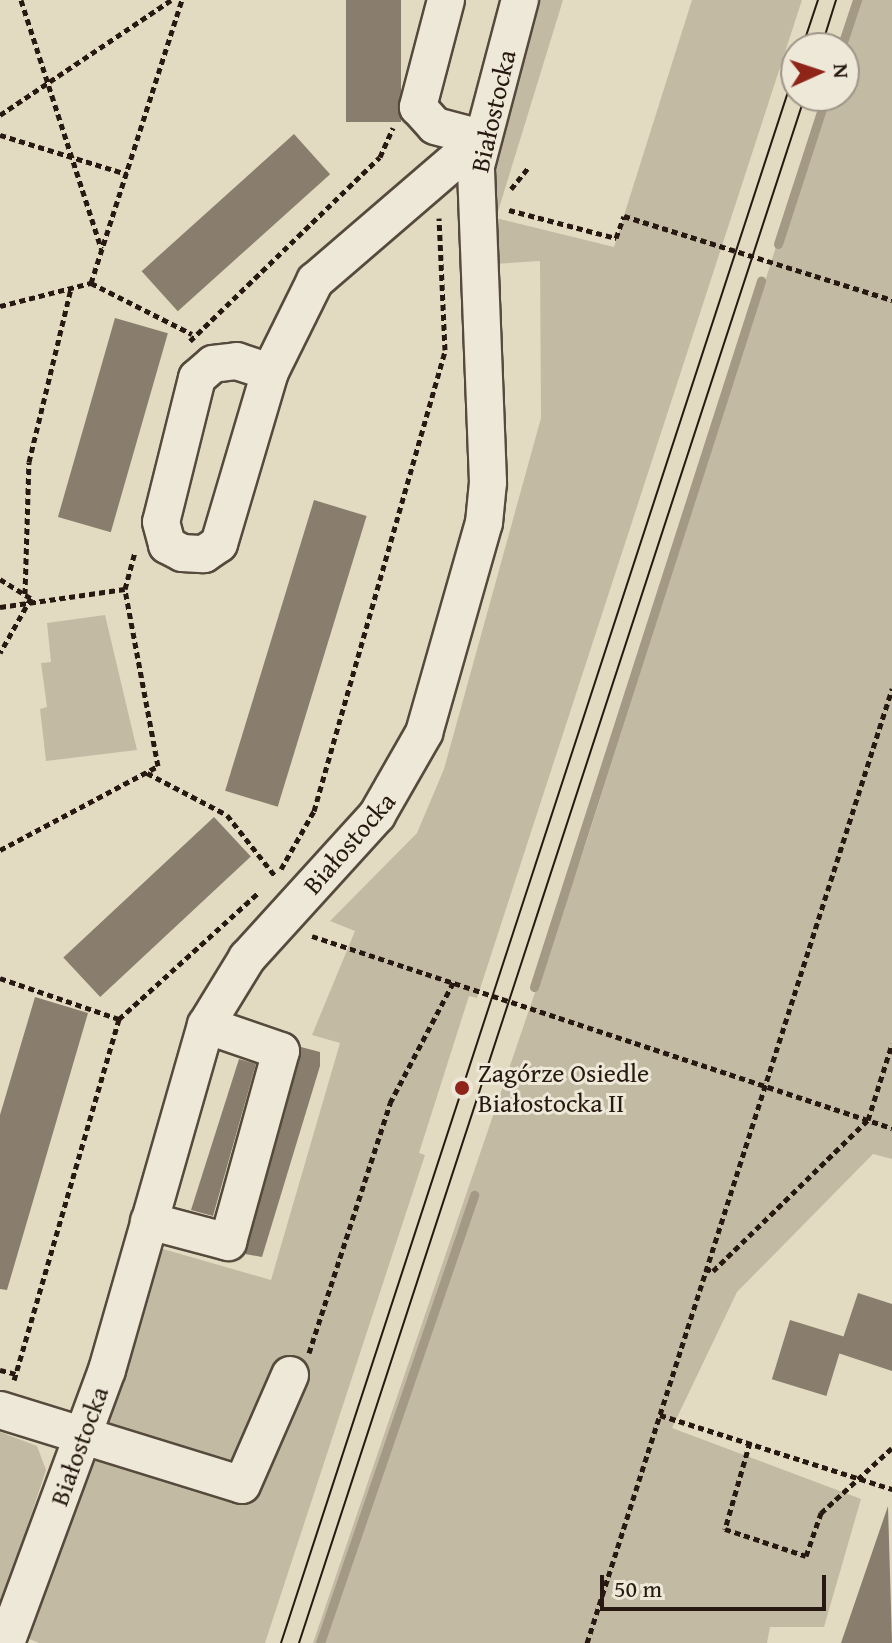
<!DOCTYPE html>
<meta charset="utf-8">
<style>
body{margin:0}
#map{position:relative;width:892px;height:1643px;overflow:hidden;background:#e3dbc1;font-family:"Gentium Book Plus",serif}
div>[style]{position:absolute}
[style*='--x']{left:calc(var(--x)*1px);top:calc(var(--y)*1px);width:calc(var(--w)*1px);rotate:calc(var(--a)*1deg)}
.green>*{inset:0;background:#c3baa3}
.stream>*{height:9px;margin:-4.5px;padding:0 4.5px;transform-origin:4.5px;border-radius:4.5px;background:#a39985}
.building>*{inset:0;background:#897e6d;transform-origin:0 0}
.path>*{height:5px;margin-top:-2.5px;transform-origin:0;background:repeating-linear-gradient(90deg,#271911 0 6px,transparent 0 10px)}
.roads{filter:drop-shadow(2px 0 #564a3d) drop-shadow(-2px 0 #564a3d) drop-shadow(0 2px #564a3d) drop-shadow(0 -2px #564a3d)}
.minor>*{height:36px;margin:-18px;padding:0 18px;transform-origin:18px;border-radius:18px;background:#ede8d7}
.tram>*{height:2px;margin:-1px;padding:0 1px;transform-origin:1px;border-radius:1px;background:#271911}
.dots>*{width:22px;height:22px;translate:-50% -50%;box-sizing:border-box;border:4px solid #ede8d7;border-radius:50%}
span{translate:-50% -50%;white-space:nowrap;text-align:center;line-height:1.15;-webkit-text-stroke:6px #ede8d7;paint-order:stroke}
.street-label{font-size:26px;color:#271911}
.poi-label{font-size:26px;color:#271911}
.left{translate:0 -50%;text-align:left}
.north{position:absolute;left:780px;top:32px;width:80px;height:80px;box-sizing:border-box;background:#ede8d7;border:2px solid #9e9588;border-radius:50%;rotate:87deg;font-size:22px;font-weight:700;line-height:32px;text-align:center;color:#271911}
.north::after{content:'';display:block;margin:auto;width:28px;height:36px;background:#8f2418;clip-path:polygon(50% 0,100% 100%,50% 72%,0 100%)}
.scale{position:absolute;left:600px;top:1575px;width:226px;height:36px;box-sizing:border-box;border:4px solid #271911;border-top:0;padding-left:10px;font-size:24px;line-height:28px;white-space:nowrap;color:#271911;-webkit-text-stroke:6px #ede8d7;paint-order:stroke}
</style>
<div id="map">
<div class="green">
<div style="clip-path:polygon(534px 0,563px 0,496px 218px,614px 247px,692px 0,802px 0,477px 998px,469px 996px,419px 1153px,425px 1155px,265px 1643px,39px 1643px,25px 1637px,156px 1247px,271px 1280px,340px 1043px,312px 1035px,355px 931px,330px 921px,417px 833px,444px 769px,541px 418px,540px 261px,493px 264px,485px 202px)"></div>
<div style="clip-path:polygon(855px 0,892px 0,892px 1159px,873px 1154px,737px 1292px,672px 1428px,861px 1499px,824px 1627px,770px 1627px,767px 1643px,313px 1643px,587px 840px,824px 96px,844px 96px,839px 48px)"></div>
<div style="clip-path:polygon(105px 615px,137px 750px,46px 761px,40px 709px,47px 707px,41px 663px,51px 662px,47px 623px)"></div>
<div style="clip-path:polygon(0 1432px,37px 1446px,46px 1470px,0 1609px)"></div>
</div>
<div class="stream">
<div style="--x:841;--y:48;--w:51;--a:-71.6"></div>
<div style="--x:778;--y:244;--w:156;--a:-72"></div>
<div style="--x:534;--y:987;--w:742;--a:-72.18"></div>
<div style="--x:320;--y:1643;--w:474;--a:-71"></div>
</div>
<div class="building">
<div style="left:346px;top:0;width:55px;height:122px"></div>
<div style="left:294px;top:134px;width:54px;height:205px;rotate:48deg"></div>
<div style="left:115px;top:318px;width:55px;height:207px;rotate:16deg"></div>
<div style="left:314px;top:500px;width:55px;height:304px;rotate:17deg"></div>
<div style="left:214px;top:817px;width:54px;height:206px;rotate:47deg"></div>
<div style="clip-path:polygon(35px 997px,88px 1013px,7px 1290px,0 1289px,0 1115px)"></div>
<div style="clip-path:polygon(301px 1047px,320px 1052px,320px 1066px,262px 1257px,245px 1254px)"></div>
<div style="clip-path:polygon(239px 1059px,256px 1064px,213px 1216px,191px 1210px)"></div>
<div style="clip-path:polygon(858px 1293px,892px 1304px,892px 1371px,838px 1353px)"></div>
<div style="left:790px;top:1320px;width:57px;height:62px;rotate:17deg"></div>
<div style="clip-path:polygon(888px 1506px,892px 1643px,841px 1643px)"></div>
</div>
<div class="path">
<div style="--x:21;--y:0;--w:261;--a:72.1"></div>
<div style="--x:0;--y:115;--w:206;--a:-33.9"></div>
<div style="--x:0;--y:135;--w:133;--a:17.1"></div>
<div style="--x:511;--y:189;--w:27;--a:-51"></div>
<div style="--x:509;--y:210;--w:111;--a:14.7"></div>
<div style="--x:616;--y:238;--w:23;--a:-70"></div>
<div style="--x:624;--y:216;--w:281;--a:17.4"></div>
<div style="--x:91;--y:283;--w:113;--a:26.8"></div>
<div style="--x:0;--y:306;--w:94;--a:-14.2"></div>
<div style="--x:91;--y:283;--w:297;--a:-72.2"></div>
<div style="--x:190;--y:341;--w:264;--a:-44.1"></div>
<div style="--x:380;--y:157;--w:32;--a:-66"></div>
<div style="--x:0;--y:579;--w:36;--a:32"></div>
<div style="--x:31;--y:598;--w:63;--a:119.4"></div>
<div style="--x:25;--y:594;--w:132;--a:-88.3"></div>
<div style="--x:29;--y:462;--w:178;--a:-76.4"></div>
<div style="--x:0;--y:607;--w:126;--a:-8.2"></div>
<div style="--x:147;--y:773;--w:90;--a:27.7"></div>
<div style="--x:227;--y:815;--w:79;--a:51.7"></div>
<div style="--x:0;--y:850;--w:179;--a:-28"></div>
<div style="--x:158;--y:766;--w:180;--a:-100.6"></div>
<div style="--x:125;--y:589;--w:38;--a:-75"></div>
<div style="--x:281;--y:869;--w:67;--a:-60.4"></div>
<div style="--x:314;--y:811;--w:479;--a:-74.1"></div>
<div style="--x:445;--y:350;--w:132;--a:-92.6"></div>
<div style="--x:312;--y:936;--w:611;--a:18.32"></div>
<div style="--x:0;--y:978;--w:126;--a:19"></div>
<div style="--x:119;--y:1019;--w:376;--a:106.2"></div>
<div style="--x:119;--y:1019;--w:188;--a:-42.2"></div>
<div style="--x:705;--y:1269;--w:8;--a:14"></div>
<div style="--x:713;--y:1271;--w:216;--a:-44.3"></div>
<div style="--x:868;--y:1120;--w:80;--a:-72.5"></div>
<div style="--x:309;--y:1353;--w:263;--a:-72"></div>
<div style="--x:390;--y:1103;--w:138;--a:-62.3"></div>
<div style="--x:0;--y:1370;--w:16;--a:14"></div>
<div style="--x:660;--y:1415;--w:244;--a:17.7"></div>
<div style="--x:750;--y:1442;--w:91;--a:106"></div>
<div style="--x:725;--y:1529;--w:85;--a:18.4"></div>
<div style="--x:806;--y:1556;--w:46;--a:-70.8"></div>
<div style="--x:821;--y:1513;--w:96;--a:-42.5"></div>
<div style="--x:587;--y:1643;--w:1002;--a:-72.27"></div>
</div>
<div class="roads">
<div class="minor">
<div style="--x:446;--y:0;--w:111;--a:104.7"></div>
<div style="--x:418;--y:107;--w:25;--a:48"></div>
<div style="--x:435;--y:126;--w:48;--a:14.6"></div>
<div style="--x:270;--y:372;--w:35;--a:-162"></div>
<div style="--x:237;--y:361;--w:24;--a:173"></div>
<div style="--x:213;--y:364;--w:21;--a:139"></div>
<div style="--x:197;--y:378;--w:148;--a:104"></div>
<div style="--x:161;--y:522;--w:24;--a:75"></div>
<div style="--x:167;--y:545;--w:17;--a:28"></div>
<div style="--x:182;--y:553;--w:22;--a:3"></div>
<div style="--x:204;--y:554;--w:18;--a:-34"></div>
<div style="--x:219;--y:544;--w:179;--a:-73.5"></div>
<div style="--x:270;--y:372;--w:102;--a:-63.7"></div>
<div style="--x:315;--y:281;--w:219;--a:-40.7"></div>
<div style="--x:149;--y:1221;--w:82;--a:14.9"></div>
<div style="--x:228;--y:1242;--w:198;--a:-74.5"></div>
<div style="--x:281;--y:1051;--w:79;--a:-160.9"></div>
<div style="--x:0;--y:1410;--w:253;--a:17.2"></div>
<div style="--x:242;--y:1485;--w:120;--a:-66.4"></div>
<div style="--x:6;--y:1643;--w:291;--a:-69.7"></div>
<div style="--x:107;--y:1370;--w:359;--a:-74"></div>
<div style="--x:206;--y:1025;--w:79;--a:-58.5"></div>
<div style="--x:247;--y:958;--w:193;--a:-47.7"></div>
<div style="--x:377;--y:815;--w:95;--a:-60.2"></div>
<div style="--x:424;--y:733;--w:218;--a:-74.1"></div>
<div style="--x:484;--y:523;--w:41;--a:-84.4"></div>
<div style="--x:488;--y:482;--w:316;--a:-92.2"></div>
<div style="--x:476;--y:166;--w:172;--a:-75.2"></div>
</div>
</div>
<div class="tram">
<div style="--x:802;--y:48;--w:51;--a:-71.6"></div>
<div style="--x:821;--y:48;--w:50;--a:-72.6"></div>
<div style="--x:281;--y:1643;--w:1658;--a:-71.9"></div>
<div style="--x:299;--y:1643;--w:1628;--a:-71.89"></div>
</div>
<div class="dots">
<div style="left:462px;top:1088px;background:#8f2418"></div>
</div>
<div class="street-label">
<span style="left:493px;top:111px;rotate:-77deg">Białostocka</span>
<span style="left:349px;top:843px;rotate:-49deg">Białostocka</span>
<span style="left:79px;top:1446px;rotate:-70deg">Białostocka</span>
</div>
<div class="poi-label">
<span class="left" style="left:478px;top:1088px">Zagórze Osiedle<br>Białostocka II</span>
</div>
<div class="north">N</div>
<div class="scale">50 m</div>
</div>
